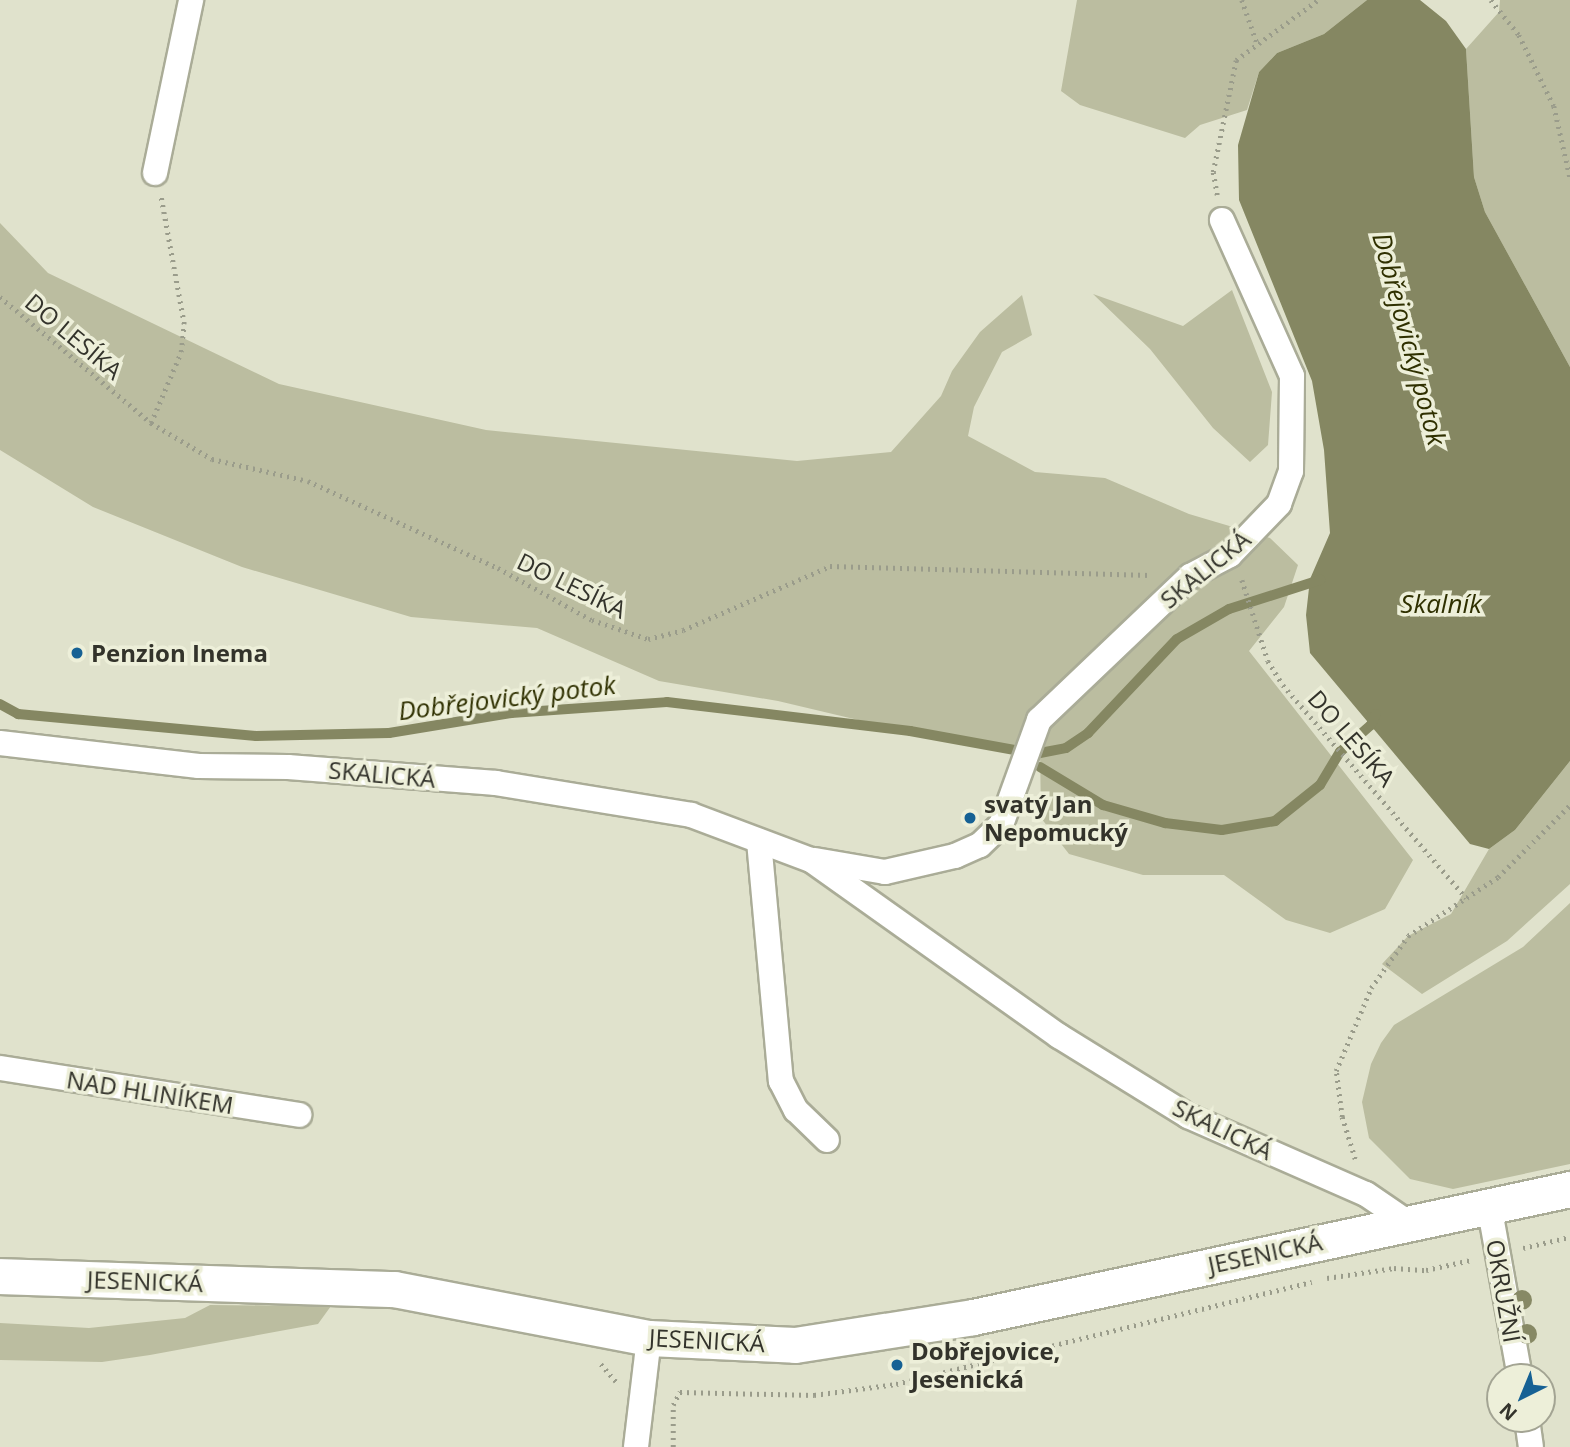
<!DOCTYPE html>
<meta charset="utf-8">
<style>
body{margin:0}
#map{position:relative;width:1570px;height:1447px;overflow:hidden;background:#e0e2cc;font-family:"Open Sans",sans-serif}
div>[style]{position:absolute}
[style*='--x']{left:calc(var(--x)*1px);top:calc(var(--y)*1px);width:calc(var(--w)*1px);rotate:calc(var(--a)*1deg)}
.green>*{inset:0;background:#bbbda0}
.water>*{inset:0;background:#858762}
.stream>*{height:10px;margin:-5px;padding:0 5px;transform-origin:5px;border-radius:5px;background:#858762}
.path>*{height:4.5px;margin-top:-2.25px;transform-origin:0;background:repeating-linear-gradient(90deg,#9a9c8b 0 2px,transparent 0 7px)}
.roads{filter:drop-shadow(2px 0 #aaac97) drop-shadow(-2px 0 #aaac97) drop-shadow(0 2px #aaac97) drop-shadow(0 -2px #aaac97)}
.street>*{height:24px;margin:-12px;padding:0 12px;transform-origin:12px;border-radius:12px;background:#fff}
.secondary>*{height:35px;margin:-17.5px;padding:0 17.5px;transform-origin:17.5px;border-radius:17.5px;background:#fff}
.trees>*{width:20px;height:20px;margin:-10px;border-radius:50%;background:#878965}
.dots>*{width:19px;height:19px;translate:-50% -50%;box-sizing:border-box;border:4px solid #edefd9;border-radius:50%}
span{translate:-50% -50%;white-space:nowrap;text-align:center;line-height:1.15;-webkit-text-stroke:7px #edefd9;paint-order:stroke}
.street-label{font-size:24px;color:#33332b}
.poi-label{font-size:24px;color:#33332b;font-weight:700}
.left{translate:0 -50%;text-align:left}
.water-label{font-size:26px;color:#2f3000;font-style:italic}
.north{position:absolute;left:1486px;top:1363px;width:70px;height:70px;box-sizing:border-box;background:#edefd9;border:2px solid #a3a493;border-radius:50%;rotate:223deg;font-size:19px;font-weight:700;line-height:28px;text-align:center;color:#33332b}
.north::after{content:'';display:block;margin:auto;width:24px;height:32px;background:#166194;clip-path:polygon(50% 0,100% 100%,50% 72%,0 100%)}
</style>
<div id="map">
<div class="green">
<div style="clip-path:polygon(1077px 0,1367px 0,1324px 34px,1277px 53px,1259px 72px,1247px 110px,1200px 125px,1185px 138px,1080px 105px,1061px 91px)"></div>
<div style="clip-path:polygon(1500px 0,1570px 0,1570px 367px,1485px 212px,1474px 177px,1466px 49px,1499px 12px)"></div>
<div style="clip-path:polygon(0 223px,48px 273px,279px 384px,486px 430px,797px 461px,891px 452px,941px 396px,952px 371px,980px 332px,1022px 295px,1032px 335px,1002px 352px,974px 407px,968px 436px,1035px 472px,1105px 478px,1189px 514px,1270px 538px,1298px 565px,1284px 607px,1249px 651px,1413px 860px,1385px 909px,1330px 933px,1286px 920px,1224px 875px,1143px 875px,1069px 854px,1041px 818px,1040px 749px,951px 742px,778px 701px,659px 681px,537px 628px,411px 617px,242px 567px,93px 507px,0 450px)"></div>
<div style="clip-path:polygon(1232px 290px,1272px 392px,1268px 445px,1250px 462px,1213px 428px,1150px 349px,1093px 294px,1183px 326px)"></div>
<div style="clip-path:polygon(1570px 761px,1570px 884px,1507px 941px,1422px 994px,1382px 964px,1408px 936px,1451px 914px,1489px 849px,1515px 830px)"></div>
<div style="clip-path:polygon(1570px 903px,1570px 1164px,1453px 1189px,1410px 1179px,1369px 1138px,1362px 1102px,1371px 1064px,1381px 1043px,1394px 1025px,1523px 947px)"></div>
<div style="clip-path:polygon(210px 1305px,331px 1306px,318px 1324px,150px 1355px,102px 1362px,0 1360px,0 1323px,89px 1328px,185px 1318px)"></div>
</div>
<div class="water">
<div style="clip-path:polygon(1367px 0,1420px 0,1446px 21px,1466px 49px,1474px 177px,1485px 212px,1570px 367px,1570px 761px,1515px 830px,1489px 849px,1470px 844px,1310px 653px,1306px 615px,1310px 579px,1330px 533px,1324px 450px,1312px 381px,1239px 200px,1238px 145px,1259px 72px,1277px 53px,1324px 34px)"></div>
</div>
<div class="stream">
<div style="--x:0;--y:704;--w:21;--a:29"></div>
<div style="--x:18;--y:714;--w:239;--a:5.3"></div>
<div style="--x:256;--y:736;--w:133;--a:-1.3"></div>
<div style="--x:389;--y:733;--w:124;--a:-9.3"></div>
<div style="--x:511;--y:713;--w:156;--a:-4"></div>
<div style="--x:667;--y:702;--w:245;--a:6.8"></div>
<div style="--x:910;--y:731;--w:112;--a:10.3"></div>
<div style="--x:1040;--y:753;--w:26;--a:-11"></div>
<div style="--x:1066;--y:748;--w:27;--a:-34"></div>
<div style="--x:1088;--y:733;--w:129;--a:-46.6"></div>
<div style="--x:1177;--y:639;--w:60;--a:-30"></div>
<div style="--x:1229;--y:609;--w:96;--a:-17.7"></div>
<div style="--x:1040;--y:767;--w:74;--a:31.1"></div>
<div style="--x:1103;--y:805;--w:65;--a:16.2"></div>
<div style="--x:1165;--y:823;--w:57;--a:7"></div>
<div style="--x:1222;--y:830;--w:54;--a:-9.6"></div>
<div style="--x:1275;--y:821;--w:58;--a:-38.7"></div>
<div style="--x:1320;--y:785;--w:39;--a:-59"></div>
<div style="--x:1340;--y:752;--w:41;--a:-41.1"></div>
<div style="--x:1371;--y:725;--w:12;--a:-66"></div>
</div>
<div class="path">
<div style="--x:1242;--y:0;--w:46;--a:70.8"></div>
<div style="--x:1491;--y:0;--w:45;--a:51.3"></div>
<div style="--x:1519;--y:35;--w:79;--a:63.8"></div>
<div style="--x:1554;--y:106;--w:73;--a:77.3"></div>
<div style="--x:1217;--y:195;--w:23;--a:-100"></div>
<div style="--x:1213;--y:172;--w:114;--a:-78.4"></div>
<div style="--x:1236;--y:60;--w:102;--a:-36.2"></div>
<div style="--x:0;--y:297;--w:197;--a:39.8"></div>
<div style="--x:151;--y:423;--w:71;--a:30.5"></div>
<div style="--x:212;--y:459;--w:98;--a:12.9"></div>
<div style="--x:308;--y:481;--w:209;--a:24.6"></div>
<div style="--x:498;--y:568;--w:107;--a:29"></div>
<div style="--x:592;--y:620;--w:59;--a:18.7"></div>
<div style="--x:648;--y:639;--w:36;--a:-14"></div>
<div style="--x:683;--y:630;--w:160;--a:-23.5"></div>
<div style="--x:830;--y:566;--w:320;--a:1.6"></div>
<div style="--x:151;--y:423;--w:77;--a:-67.1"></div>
<div style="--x:181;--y:352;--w:28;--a:-84"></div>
<div style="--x:184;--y:324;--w:129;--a:-100.3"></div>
<div style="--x:1242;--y:580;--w:85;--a:72.2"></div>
<div style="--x:1268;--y:661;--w:28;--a:58"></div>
<div style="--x:1283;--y:685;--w:281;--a:49.3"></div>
<div style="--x:1355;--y:1159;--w:44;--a:-107.2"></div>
<div style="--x:1342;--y:1117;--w:46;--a:-97.4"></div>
<div style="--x:1336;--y:1071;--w:90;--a:-67.1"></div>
<div style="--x:1371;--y:988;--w:64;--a:-54.6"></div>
<div style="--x:1408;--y:936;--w:108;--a:-33.2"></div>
<div style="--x:1498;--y:877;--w:102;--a:-45"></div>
<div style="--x:1523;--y:1248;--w:48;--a:-13.2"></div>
<div style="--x:1327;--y:1278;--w:68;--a:-8.5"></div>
<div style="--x:1394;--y:1268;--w:32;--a:4"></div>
<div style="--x:1426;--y:1270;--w:46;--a:-12.5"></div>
<div style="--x:601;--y:1364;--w:23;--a:49"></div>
<div style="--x:673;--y:1447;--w:42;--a:-90"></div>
<div style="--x:673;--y:1405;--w:15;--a:-62"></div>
<div style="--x:680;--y:1392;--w:134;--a:1.3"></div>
<div style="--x:814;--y:1395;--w:83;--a:-7.6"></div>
<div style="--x:896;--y:1384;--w:428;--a:-13.8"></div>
</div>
<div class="roads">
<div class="street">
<div style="--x:155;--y:173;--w:177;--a:-78.2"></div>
<div style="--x:0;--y:743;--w:200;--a:6.6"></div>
<div style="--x:199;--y:766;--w:89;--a:0.6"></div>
<div style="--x:288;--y:767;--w:209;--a:4.4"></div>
<div style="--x:496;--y:783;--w:198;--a:9.3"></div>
<div style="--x:691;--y:815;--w:128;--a:20.6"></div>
<div style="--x:811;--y:860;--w:304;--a:35.4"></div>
<div style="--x:1059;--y:1036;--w:152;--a:31.8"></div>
<div style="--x:1188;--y:1116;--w:194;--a:23.7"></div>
<div style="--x:1366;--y:1194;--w:50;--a:34.3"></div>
<div style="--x:759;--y:841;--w:241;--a:84.8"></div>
<div style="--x:781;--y:1081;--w:33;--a:63"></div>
<div style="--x:796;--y:1110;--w:43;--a:44.1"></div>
<div style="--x:815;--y:860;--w:71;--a:9.7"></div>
<div style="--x:885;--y:872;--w:72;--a:-12.9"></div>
<div style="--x:955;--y:856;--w:27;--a:-24"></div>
<div style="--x:980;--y:845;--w:29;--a:-44"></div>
<div style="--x:1001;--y:825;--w:112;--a:-70.1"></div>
<div style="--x:1039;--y:720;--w:209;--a:-43.6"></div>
<div style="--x:1190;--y:576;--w:45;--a:-27.7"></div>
<div style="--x:1230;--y:555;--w:71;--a:-46.1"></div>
<div style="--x:1279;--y:504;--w:35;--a:-70"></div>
<div style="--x:1291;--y:471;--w:95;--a:-89.4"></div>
<div style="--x:1292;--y:376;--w:171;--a:-114.2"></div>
<div style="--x:0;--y:1068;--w:303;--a:8.9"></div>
<div style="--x:1489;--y:1205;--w:175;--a:79.8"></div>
<div style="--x:1527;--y:1419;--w:28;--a:82"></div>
<div style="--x:636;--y:1447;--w:110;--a:-83.2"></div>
</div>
<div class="secondary">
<div style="--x:0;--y:1276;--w:394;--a:1.9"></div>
<div style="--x:394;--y:1289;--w:260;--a:10.9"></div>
<div style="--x:649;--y:1338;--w:146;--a:2.7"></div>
<div style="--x:795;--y:1345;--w:180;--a:-8.9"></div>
<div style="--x:973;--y:1317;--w:611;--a:-12.1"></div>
</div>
</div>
<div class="trees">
<div style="left:1522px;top:1300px"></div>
<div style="left:1527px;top:1334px"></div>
</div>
<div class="dots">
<div style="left:77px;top:653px;background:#166194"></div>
<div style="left:970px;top:818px;background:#166194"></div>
<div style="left:897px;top:1365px;background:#166194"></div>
</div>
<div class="street-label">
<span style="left:74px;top:336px;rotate:40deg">DO LESÍKA</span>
<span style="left:1205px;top:569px;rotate:-39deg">SKALICKÁ</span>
<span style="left:572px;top:585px;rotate:26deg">DO LESÍKA</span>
<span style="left:1352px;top:738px;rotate:49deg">DO LESÍKA</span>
<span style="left:382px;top:774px;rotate:5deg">SKALICKÁ</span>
<span style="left:150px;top:1092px;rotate:9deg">NAD HLINÍKEM</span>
<span style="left:1223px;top:1129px;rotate:26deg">SKALICKÁ</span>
<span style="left:1265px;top:1253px;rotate:-12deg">JESENICKÁ</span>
<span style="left:145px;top:1281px;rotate:2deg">JESENICKÁ</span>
<span style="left:1504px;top:1291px;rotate:80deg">OKRUŽNÍ</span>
<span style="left:707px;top:1340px;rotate:3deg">JESENICKÁ</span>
</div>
<div class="poi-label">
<span class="left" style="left:91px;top:653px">Penzion Inema</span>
<span class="left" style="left:984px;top:818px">svatý Jan<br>Nepomucký</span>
<span class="left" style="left:911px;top:1365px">Dobřejovice,<br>Jesenická</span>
</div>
<div class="water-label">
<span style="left:1409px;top:339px;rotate:75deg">Dobřejovický potok</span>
<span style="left:1441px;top:604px">Skalník</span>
<span style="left:507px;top:698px;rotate:-7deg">Dobřejovický potok</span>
</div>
<div class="north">N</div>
</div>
